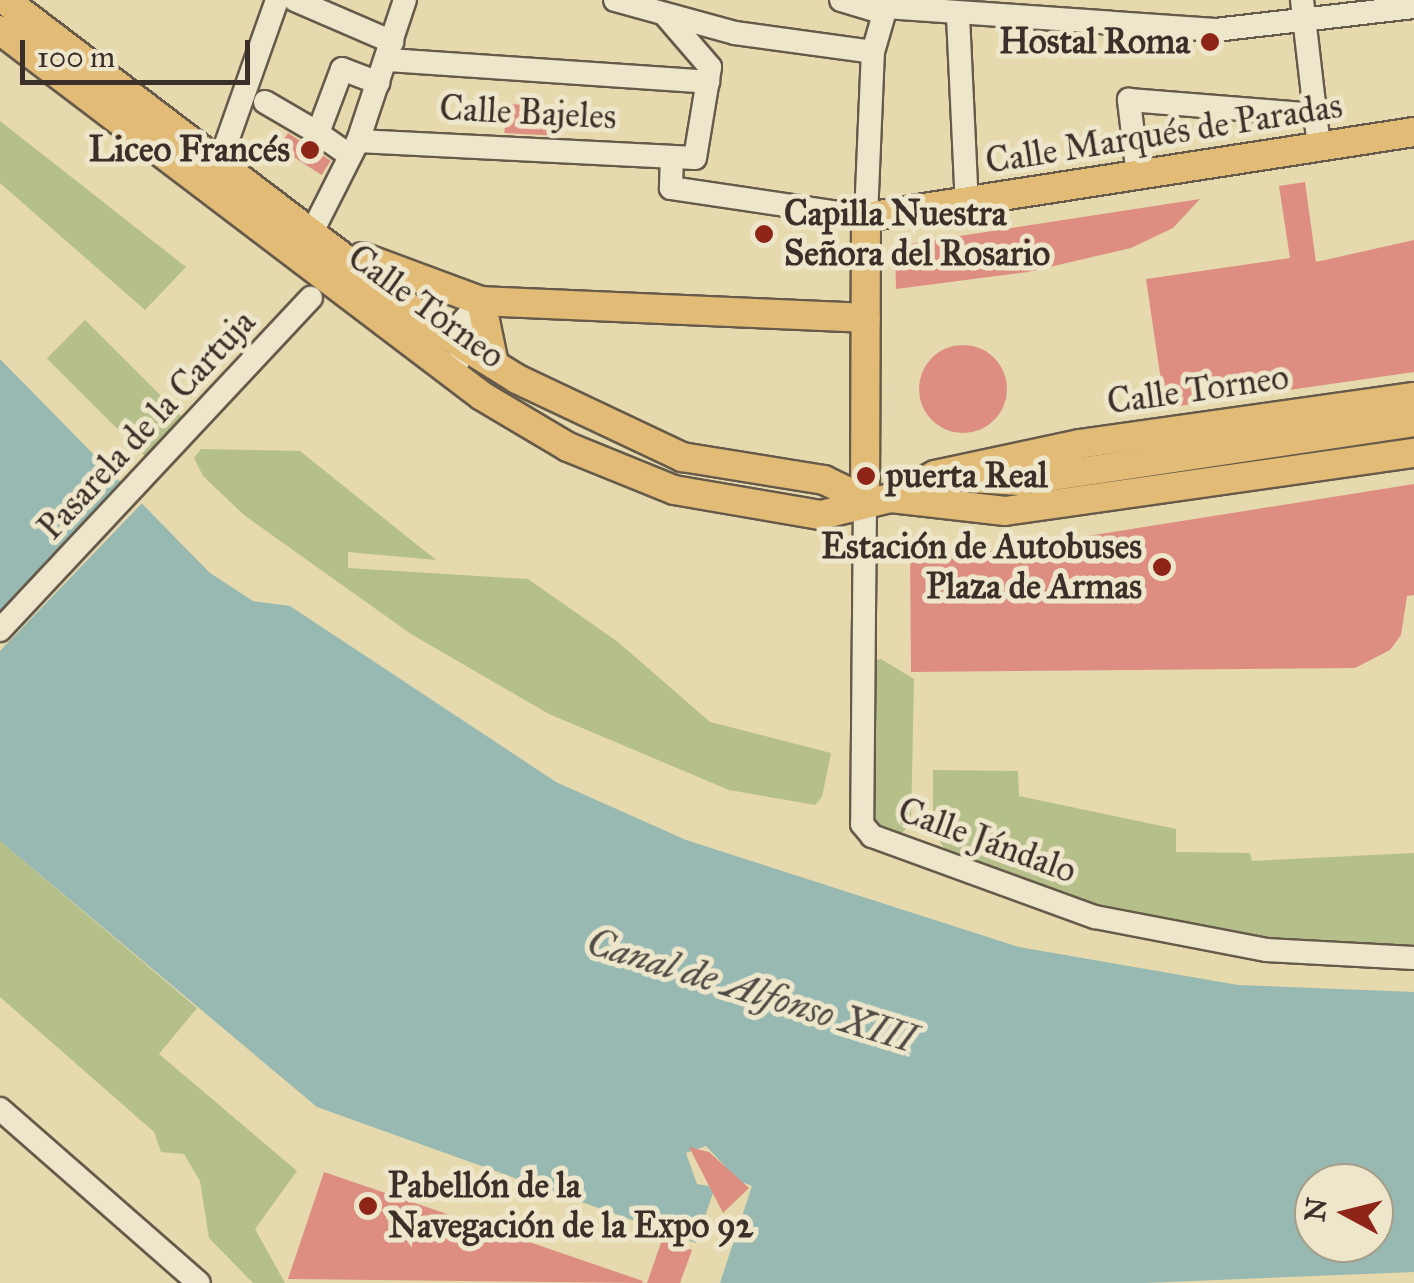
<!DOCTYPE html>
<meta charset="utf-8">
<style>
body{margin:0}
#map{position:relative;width:1414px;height:1283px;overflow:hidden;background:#e5d9ad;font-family:"IM FELL Great Primer",serif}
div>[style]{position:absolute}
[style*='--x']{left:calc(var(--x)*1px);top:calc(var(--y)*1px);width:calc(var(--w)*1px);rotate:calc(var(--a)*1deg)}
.green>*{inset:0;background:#b4bf8a;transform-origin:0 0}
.water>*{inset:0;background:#97b9b1}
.pier>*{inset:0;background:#e5d9ad}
.building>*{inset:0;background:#dd8e80;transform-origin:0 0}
.round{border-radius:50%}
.roads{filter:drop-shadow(2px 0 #665a4a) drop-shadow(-2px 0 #665a4a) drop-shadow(0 2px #665a4a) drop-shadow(0 -2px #665a4a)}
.minor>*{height:22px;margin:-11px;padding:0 11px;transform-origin:11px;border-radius:11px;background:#eee6ca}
.major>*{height:28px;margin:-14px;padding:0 14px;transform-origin:14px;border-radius:14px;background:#e2bc76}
.dots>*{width:28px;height:28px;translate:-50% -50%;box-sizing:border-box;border:5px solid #eee6ca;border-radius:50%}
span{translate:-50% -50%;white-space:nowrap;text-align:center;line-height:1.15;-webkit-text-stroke:10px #eee6ca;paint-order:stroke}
.poi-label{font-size:35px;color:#3b2f29;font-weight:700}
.right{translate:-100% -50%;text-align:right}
.left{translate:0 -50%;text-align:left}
.street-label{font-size:35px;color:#3b2f29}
.water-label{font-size:38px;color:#4d4b44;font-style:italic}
.north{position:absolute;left:1294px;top:1163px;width:100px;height:100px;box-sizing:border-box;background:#eee6ca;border:2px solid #a69d8a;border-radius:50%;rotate:277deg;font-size:28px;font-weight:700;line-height:40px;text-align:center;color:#3b2f29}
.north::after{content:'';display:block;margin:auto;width:35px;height:45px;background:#8f2418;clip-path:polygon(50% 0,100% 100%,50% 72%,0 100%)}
.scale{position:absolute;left:20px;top:40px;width:230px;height:45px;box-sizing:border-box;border:5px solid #3b2f29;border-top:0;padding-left:12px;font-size:30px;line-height:35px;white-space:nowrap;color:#3b2f29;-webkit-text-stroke:8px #eee6ca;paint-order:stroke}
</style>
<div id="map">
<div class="green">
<div style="clip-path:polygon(0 121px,186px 267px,145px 310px,0 183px)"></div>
<div style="left:85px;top:320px;width:139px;height:54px;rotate:45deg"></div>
<div style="clip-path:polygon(201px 449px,300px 451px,436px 560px,348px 552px,348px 568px,528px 579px,618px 642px,710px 722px,831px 753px,822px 797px,815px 805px,729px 790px,549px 714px,411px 634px,244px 515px,203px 476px,194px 458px)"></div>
<div style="clip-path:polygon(881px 659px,914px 679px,911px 823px,901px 834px,883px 835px,871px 819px,870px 661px)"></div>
<div style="clip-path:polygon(933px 770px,1018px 771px,1019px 796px,1176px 829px,1176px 852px,1250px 853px,1252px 861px,1414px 853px,1414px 951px,1273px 943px,1148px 920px,951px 858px,933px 831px)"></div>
<div style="clip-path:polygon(0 841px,197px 1008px,159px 1054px,297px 1171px,255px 1229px,285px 1283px,253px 1283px,209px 1238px,200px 1181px,184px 1154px,161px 1152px,154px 1132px,0 997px)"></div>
</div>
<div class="water">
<div style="clip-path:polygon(evenodd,0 359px,210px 573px,253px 601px,290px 606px,556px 782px,686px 840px,1019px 947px,1238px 985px,1414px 992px,1414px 1272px,1144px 1283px,720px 1283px,752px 1186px,720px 1173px,725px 1166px,706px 1146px,686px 1153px,697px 1184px,715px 1187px,696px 1243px,317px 1107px,0 841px,0 359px,1314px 1183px,1374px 1183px,1374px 1243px,1314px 1243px,1314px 1183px)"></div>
</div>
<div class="pier">
<div style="clip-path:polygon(127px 482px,145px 500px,0 651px,0 615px)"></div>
</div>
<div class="building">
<div style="left:506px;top:104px;width:43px;height:29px;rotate:3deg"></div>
<div style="left:288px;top:133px;width:51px;height:17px;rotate:33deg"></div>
<div style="clip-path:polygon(1305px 182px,1316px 262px,1414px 240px,1414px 372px,1165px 408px,1146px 279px,1290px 258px,1279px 186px)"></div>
<div style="clip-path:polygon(1200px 199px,1173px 228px,1131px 248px,1028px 272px,896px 289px,895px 246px)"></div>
<div class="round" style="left:919px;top:345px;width:88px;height:88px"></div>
<div style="clip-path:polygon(1414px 484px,1414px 595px,1407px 596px,1401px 635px,1390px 650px,1355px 668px,911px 672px,910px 552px,1077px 550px,1075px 538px)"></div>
<div style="clip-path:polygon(689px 1147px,709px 1152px,749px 1188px,723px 1213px)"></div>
<div style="clip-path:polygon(324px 1172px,643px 1281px,642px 1283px,288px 1279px)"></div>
<div style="clip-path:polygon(662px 1240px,692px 1250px,680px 1283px,647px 1283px)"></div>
</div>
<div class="roads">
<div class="minor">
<div style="--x:295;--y:0;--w:106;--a:23.4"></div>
<div style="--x:615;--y:0;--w:124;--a:15.4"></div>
<div style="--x:735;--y:33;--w:139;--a:7.8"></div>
<div style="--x:841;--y:0;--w:45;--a:16.8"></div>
<div style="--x:1302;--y:0;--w:147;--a:83.4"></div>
<div style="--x:886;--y:7;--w:330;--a:4"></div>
<div style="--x:1215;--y:30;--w:200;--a:-6.6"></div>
<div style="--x:958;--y:16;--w:188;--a:87.3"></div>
<div style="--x:388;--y:60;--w:321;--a:3.9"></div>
<div style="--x:265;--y:102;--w:61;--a:30.3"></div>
<div style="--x:358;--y:141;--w:337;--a:2.9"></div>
<div style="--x:695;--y:158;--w:92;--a:-80.6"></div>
<div style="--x:710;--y:67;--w:67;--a:-130.8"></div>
<div style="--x:349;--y:155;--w:38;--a:-145"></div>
<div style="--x:318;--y:133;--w:68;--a:-69.4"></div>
<div style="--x:342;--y:69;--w:39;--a:21"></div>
<div style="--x:672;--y:157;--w:31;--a:92"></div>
<div style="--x:671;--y:188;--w:197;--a:8.5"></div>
<div style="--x:866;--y:217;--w:165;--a:-87.6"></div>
<div style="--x:873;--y:52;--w:54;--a:-73.9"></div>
<div style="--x:220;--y:161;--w:171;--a:-70.5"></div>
<div style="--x:1138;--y:176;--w:77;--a:-96.8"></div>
<div style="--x:1129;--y:100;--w:188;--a:4.6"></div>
<div style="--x:312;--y:232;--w:102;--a:-63.2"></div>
<div style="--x:358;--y:141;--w:149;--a:-71.6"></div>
<div style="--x:459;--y:360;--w:40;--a:-82.9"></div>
<div style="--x:464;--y:320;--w:25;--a:-48"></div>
<div style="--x:865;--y:500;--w:324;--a:90.5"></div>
<div style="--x:862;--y:824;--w:16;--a:50"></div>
<div style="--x:872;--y:836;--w:237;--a:20"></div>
<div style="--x:1095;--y:917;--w:174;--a:10.9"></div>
<div style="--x:1266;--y:950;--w:148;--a:3.1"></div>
<div style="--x:0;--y:630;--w:455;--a:-46.9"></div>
<div style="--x:0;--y:1109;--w:264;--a:41.2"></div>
</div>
<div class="major">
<div style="--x:5;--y:0;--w:543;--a:37.29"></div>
<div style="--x:437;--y:329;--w:94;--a:32"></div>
<div style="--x:517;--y:379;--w:183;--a:25.3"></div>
<div style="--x:682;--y:457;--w:144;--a:9.2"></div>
<div style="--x:824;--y:480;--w:46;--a:26"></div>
<div style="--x:0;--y:30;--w:605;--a:37.21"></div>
<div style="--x:482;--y:396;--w:100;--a:30.7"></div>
<div style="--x:568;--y:447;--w:114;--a:22.1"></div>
<div style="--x:674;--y:490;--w:149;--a:9.7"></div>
<div style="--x:821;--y:515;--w:72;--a:-13.7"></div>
<div style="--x:891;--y:498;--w:115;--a:6.5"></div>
<div style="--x:1005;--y:511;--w:413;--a:-8.1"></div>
<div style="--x:362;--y:257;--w:127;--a:20.3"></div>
<div style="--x:481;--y:301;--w:385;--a:2.5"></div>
<div style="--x:481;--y:301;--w:64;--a:78.3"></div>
<div style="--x:971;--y:478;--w:49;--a:3.5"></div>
<div style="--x:1020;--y:481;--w:398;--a:-8.5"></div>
<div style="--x:891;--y:498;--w:50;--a:-27.6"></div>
<div style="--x:935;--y:475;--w:147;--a:-12.1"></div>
<div style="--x:1079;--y:444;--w:338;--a:-8"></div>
<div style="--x:865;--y:500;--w:283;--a:-89.8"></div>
<div style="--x:866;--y:217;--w:555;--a:-8.82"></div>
</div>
</div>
<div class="dots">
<div style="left:1210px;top:42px;background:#8f2418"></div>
<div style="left:310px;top:150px;background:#8f2418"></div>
<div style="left:764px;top:234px;background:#8f2418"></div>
<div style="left:866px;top:476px;background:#8f2418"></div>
<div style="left:1162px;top:567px;background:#8f2418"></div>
<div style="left:368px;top:1206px;background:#8f2418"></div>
</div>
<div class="poi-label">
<span class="right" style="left:1190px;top:42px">Hostal Roma</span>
<span class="right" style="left:290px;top:150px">Liceo Francés</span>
<span class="left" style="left:784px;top:234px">Capilla Nuestra<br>Señora del Rosario</span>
<span class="left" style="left:886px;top:476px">puerta Real</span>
<span class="right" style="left:1142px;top:567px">Estación de Autobuses<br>Plaza de Armas</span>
<span class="left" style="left:388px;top:1206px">Pabellón de la<br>Navegación de la Expo 92</span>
</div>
<div class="street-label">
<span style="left:528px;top:113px;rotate:3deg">Calle Bajeles</span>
<span style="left:1164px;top:134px;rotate:-9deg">Calle Marqués de Paradas</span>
<span style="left:426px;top:307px;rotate:36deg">Calle Torneo</span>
<span style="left:1198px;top:390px;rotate:-8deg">Calle Torneo</span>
<span style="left:147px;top:425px;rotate:-47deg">Pasarela de la Cartuja</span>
<span style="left:987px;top:841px;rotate:20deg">Calle Jándalo</span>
</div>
<div class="water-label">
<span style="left:751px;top:991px;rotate:17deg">Canal de Alfonso XIII</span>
</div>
<div class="north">N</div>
<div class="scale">100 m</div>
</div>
